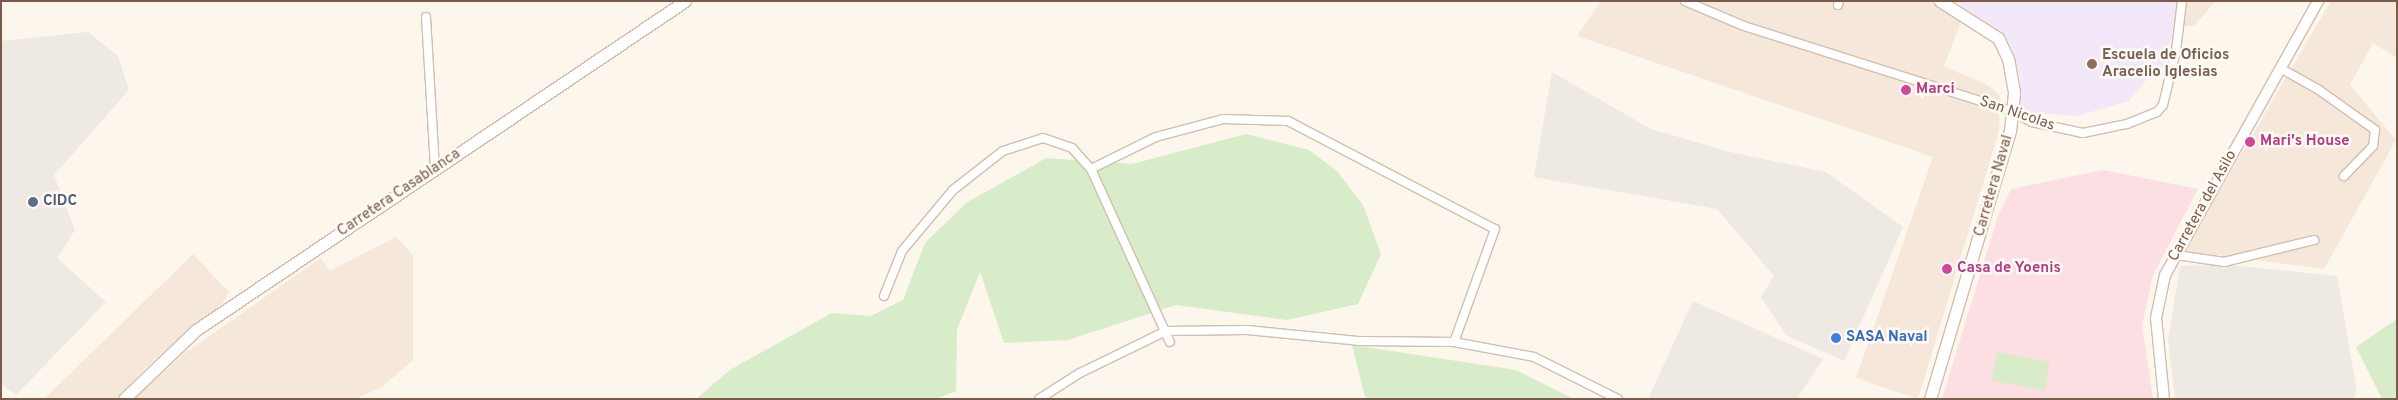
<!DOCTYPE html>
<style>
body{margin:0}
#map{position:relative;width:2398px;height:400px;overflow:hidden;background:#fdf6ec;font-family:Overpass,sans-serif}
div>[style]{position:absolute}
[style*='--x']{left:calc(var(--x)*1px);top:calc(var(--y)*1px);width:calc(var(--w)*1px);rotate:calc(var(--a)*1deg)}
.residential>*{inset:0;background:#f5e8da}
.industrial>*{inset:0;background:#efe9e4}
.education>*{inset:0;background:#f3e8fa}
.medical>*{inset:0;background:#fbdfe3}
.green>*{inset:0;background:#d8ecc9;transform-origin:0 0}
.roads{filter:drop-shadow(1px 0 #d1beb0) drop-shadow(-1px 0 #d1beb0) drop-shadow(0 1px #d1beb0) drop-shadow(0 -1px #d1beb0)}
.minor>*{height:8px;margin:-4px;padding:0 4px;transform-origin:4px;border-radius:4px;background:#fff}
.tertiary>*{height:10px;margin:-5px;padding:0 5px;transform-origin:5px;border-radius:5px;background:#fff}
.secondary>*{height:11px;margin:-5.5px;padding:0 5.5px;transform-origin:5.5px;border-radius:5.5px;background:#fff}
.dots>*{width:14px;height:14px;translate:-50% -50%;box-sizing:border-box;border:2px solid #fffaf3;border-radius:50%}
span{translate:-50% -50%;white-space:nowrap;text-align:center;line-height:1.15;-webkit-text-stroke:5px #fffaf3;paint-order:stroke}
.education-label{font-size:15px;color:#785e54;font-weight:700}
.left{translate:0 -50%;text-align:left}
.hotel-label{font-size:15px;color:#b23c85;font-weight:700}
.street-label{font-size:15px;color:#7a5c4d}
.service-label{font-size:15px;color:#4e5e75;font-weight:700}
.shop-label{font-size:15px;color:#366cbe;font-weight:700}
.frame{position:absolute;inset:0;border:2px solid #7a5c4d;pointer-events:none}
</style>
<div id="map">
<div class="residential">
<div style="clip-path:polygon(1601px 1px,1930px 1px,1961px 22px,1944px 66px,1988px 85px,2000px 96px,1999px 131px,1918px 399px,1856px 378px,1933px 157px,1577px 36px)"></div>
<div style="clip-path:polygon(2176px 1px,2216px 1px,2194px 26px,2173px 27px)"></div>
<div style="clip-path:polygon(2331px 1px,2397px 1px,2397px 58px,2373px 43px,2350px 85px,2396px 140px,2324px 269px,2184px 251px)"></div>
<div style="clip-path:polygon(396px 237px,413px 255px,413px 360px,383px 386px,355px 399px,134px 399px,185px 353px,321px 258px,330px 271px)"></div>
<div style="clip-path:polygon(193px 254px,229px 292px,223px 303px,158px 356px,115px 399px,44px 399px)"></div>
</div>
<div class="industrial">
<div style="clip-path:polygon(88px 32px,118px 56px,129px 90px,54px 175px,75px 230px,57px 258px,106px 302px,16px 395px,1px 384px,1px 41px)"></div>
<div style="clip-path:polygon(1552px 72px,1651px 129px,1730px 152px,1826px 172px,1903px 227px,1844px 361px,1786px 335px,1761px 297px,1774px 276px,1717px 209px,1534px 177px)"></div>
<div style="clip-path:polygon(2230px 265px,2337px 276px,2356px 386px,2355px 399px,2175px 399px,2168px 340px,2180px 266px)"></div>
<div style="clip-path:polygon(1693px 301px,1823px 359px,1797px 399px,1648px 399px)"></div>
</div>
<div class="education">
<div style="clip-path:polygon(1954px 1px,2176px 1px,2167px 75px,2147px 79px,2129px 101px,2077px 116px,2020px 112px,2020px 79px,2014px 53px,2003px 34px)"></div>
</div>
<div class="medical">
<div style="clip-path:polygon(2103px 170px,2198px 189px,2153px 275px,2142px 325px,2153px 399px,1942px 399px,1998px 216px,2011px 189px)"></div>
</div>
<div class="green">
<div style="clip-path:polygon(1246px 134px,1309px 150px,1337px 171px,1363px 205px,1381px 254px,1358px 304px,1287px 320px,1176px 305px,1068px 340px,1004px 343px,980px 272px,957px 330px,956px 391px,936px 399px,696px 399px,730px 370px,832px 313px,871px 316px,903px 300px,925px 243px,966px 203px,1046px 158px,1132px 164px)"></div>
<div style="clip-path:polygon(2397px 319px,2397px 399px,2382px 399px,2356px 347px)"></div>
<div style="clip-path:polygon(1352px 345px,1516px 370px,1574px 399px,1371px 399px,1365px 397px)"></div>
<div style="left:1997px;top:352px;width:54px;height:29px;rotate:11deg"></div>
</div>
<div class="roads">
<div class="minor">
<div style="--x:1685;--y:1;--w:64;--a:23"></div>
<div style="--x:1744;--y:26;--w:281;--a:17.6"></div>
<div style="--x:2012;--y:111;--w:23;--a:29"></div>
<div style="--x:2032;--y:122;--w:52;--a:12.2"></div>
<div style="--x:2083;--y:133;--w:45;--a:-11.6"></div>
<div style="--x:2127;--y:124;--w:32;--a:-22"></div>
<div style="--x:2157;--y:112;--w:9;--a:-49"></div>
<div style="--x:2163;--y:105;--w:56;--a:-76.5"></div>
<div style="--x:2176;--y:51;--w:50;--a:-83.2"></div>
<div style="--x:1838;--y:5;--w:4;--a:-76"></div>
<div style="--x:426;--y:17;--w:152;--a:86.6"></div>
<div style="--x:2280;--y:68;--w:45;--a:29.4"></div>
<div style="--x:2319;--y:90;--w:69;--a:35.5"></div>
<div style="--x:2375;--y:130;--w:16;--a:97"></div>
<div style="--x:2373;--y:146;--w:42;--a:134"></div>
<div style="--x:1091;--y:169;--w:72;--a:-26.2"></div>
<div style="--x:1156;--y:137;--w:69;--a:-15"></div>
<div style="--x:1223;--y:119;--w:65;--a:1.8"></div>
<div style="--x:1288;--y:121;--w:233;--a:27.6"></div>
<div style="--x:1495;--y:229;--w:120;--a:109.9"></div>
<div style="--x:2176;--y:255;--w:49;--a:8.3"></div>
<div style="--x:2224;--y:262;--w:93;--a:-13.7"></div>
<div style="--x:884;--y:296;--w:48;--a:-68.2"></div>
<div style="--x:902;--y:251;--w:80;--a:-50.1"></div>
<div style="--x:953;--y:190;--w:63;--a:-38"></div>
<div style="--x:1003;--y:151;--w:42;--a:-18"></div>
<div style="--x:1043;--y:138;--w:31;--a:19"></div>
<div style="--x:1072;--y:148;--w:28;--a:48"></div>
<div style="--x:1091;--y:169;--w:190;--a:65.5"></div>
<div style="--x:1039;--y:399;--w:49;--a:-32.4"></div>
<div style="--x:1080;--y:373;--w:96;--a:-26"></div>
<div style="--x:1166;--y:331;--w:81;--a:-0.7"></div>
<div style="--x:1247;--y:330;--w:114;--a:5.6"></div>
<div style="--x:1360;--y:341;--w:94;--a:0.6"></div>
<div style="--x:1454;--y:342;--w:81;--a:10.6"></div>
<div style="--x:1534;--y:357;--w:94;--a:26.6"></div>
</div>
<div class="tertiary">
<div style="--x:2164;--y:399;--w:81;--a:-95.6"></div>
<div style="--x:2156;--y:318;--w:44;--a:-78.2"></div>
<div style="--x:2165;--y:275;--w:314;--a:-60.8"></div>
</div>
<div class="secondary">
<div style="--x:124;--y:399;--w:100;--a:-43.8"></div>
<div style="--x:196;--y:330;--w:589;--a:-33.93"></div>
<div style="--x:1930;--y:399;--w:280;--a:-73.4"></div>
<div style="--x:2010;--y:131;--w:39;--a:-84"></div>
<div style="--x:2014;--y:92;--w:34;--a:-100"></div>
<div style="--x:2008;--y:59;--w:23;--a:-115"></div>
<div style="--x:1998;--y:38;--w:69;--a:-147.5"></div>
</div>
</div>
<div class="dots">
<div style="left:2092px;top:64px;background:#8d6e63"></div>
<div style="left:1906px;top:90px;background:#d1479c"></div>
<div style="left:2250px;top:142px;background:#d1479c"></div>
<div style="left:33px;top:202px;background:#5c6f8a"></div>
<div style="left:1947px;top:269px;background:#d1479c"></div>
<div style="left:1836px;top:338px;background:#3f7fe0"></div>
</div>
<div class="education-label">
<span class="left" style="left:2102px;top:64px">Escuela de Oficios<br>Aracelio Iglesias</span>
</div>
<div class="hotel-label">
<span class="left" style="left:1916px;top:90px">Marci</span>
<span class="left" style="left:2260px;top:142px">Mari's House</span>
<span class="left" style="left:1957px;top:269px">Casa de Yoenis</span>
</div>
<div class="street-label">
<span style="left:2017px;top:114px;rotate:19deg">San Nicolas</span>
<span style="left:1994px;top:186px;rotate:-74deg">Carretera Naval</span>
<span style="left:399px;top:193px;rotate:-34deg">Carretera Casablanca</span>
<span style="left:2203px;top:206px;rotate:-61deg">Carretera del Asilo</span>
</div>
<div class="service-label">
<span class="left" style="left:43px;top:202px">CIDC</span>
</div>
<div class="shop-label">
<span class="left" style="left:1846px;top:338px">SASA Naval</span>
</div>
<div class="frame"></div>
</div>
